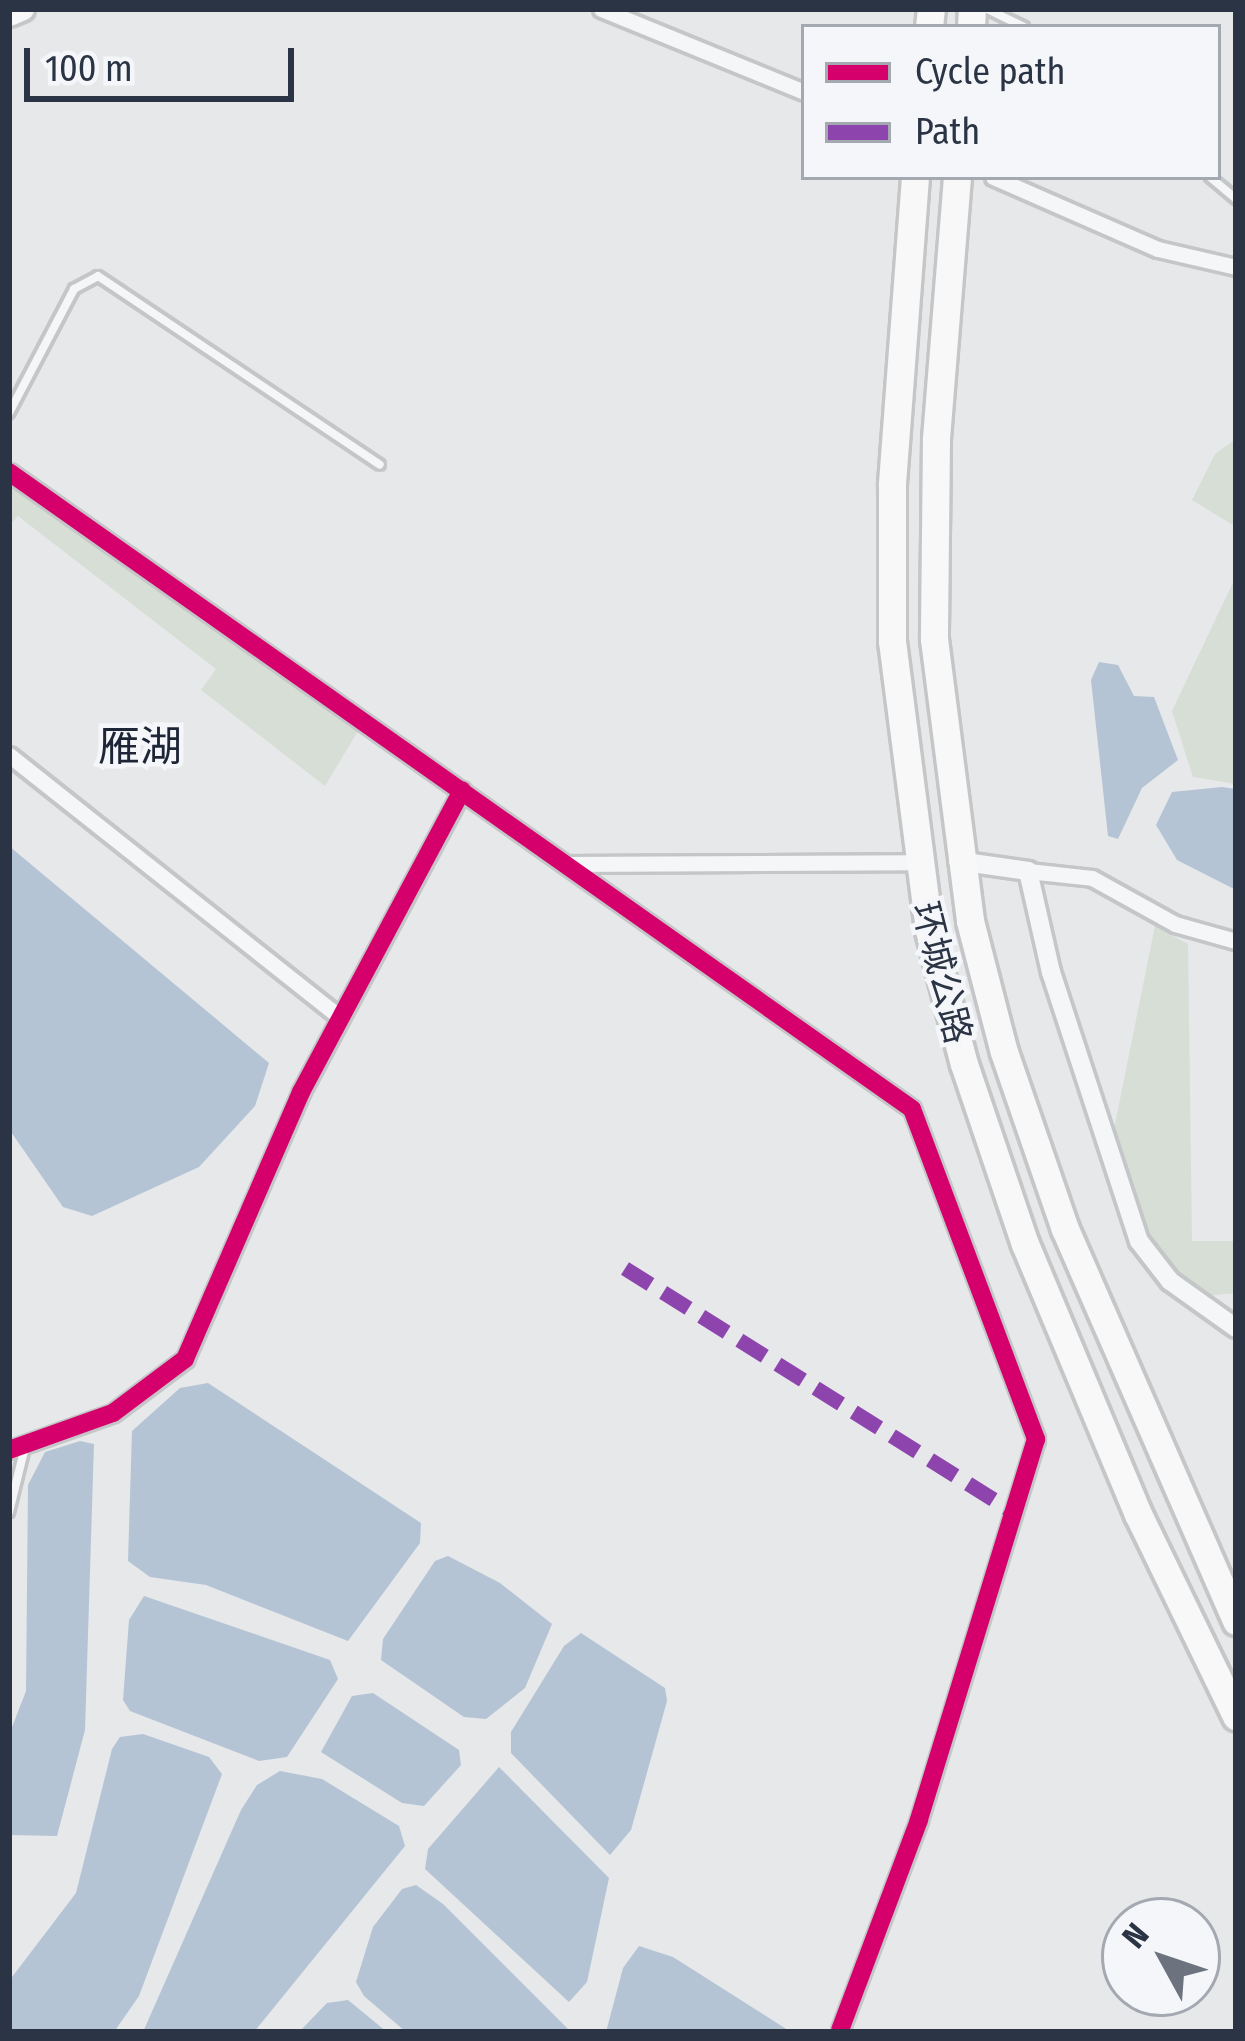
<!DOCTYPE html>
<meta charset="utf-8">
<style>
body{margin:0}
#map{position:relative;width:1245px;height:2041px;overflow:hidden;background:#e6e8ea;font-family:"Fira Sans Condensed","Noto Sans SC",sans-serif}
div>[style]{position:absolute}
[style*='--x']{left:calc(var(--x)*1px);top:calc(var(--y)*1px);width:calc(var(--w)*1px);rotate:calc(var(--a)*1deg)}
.green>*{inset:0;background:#d6ded6}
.water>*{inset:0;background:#b4c4d5}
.roads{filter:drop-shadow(3px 0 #c4c6c8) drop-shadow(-3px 0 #c4c6c8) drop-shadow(0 3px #c4c6c8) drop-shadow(0 -3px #c4c6c8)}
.service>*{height:8px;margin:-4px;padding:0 4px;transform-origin:4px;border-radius:4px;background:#f5f6f7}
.minor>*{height:15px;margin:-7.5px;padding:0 7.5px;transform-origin:7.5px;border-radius:7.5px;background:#f5f6f7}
.tertiary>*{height:18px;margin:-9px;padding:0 9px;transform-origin:9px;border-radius:9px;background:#f5f6f7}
.secondary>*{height:21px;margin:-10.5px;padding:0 10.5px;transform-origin:10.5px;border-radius:10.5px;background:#f8f8f8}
.trunk>*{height:27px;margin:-13.5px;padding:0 13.5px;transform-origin:13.5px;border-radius:13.5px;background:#f8f8f8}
.quiet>*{height:15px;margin-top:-7.5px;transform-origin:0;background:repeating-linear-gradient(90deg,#8e44ad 0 30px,transparent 0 45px)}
.cycleway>*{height:18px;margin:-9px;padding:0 9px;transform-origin:9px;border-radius:9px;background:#d6006c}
span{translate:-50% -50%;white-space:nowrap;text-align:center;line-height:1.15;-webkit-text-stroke:9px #f4f6f9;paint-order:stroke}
.street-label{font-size:36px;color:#2b3445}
.quarter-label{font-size:42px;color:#1d2536}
.frame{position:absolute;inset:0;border:12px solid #2b3445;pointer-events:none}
.legend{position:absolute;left:801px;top:24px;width:420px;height:156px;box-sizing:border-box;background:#f4f6f9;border:3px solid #a4a8b1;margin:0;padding:15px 21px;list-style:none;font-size:36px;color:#2b3445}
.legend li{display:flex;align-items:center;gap:24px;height:60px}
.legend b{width:60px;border:3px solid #a4a8b1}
.north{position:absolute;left:1101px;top:1897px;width:120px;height:120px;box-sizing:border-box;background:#f4f6f9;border:3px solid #a4a8b1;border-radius:50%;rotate:310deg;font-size:33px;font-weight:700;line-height:48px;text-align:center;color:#2b3445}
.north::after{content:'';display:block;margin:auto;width:42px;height:54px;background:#6c737f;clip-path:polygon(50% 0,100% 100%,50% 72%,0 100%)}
.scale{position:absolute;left:24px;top:48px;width:270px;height:54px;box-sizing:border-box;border:6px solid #2b3445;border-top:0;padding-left:15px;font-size:36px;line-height:42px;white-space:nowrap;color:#2b3445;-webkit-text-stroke:9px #f4f6f9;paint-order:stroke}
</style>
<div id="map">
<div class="green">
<div style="clip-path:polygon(1236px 439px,1236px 527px,1192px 500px,1215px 454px)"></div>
<div style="clip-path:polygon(9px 480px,358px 731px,325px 786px,201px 690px,216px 669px,18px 516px,9px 526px)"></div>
<div style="clip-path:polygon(1236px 576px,1236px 784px,1193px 777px,1172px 711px)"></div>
<div style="clip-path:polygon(1155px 926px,1188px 944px,1192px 1241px,1236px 1241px,1236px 1293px,1202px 1296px,1147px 1240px,1114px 1129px)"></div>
</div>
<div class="water">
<div style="clip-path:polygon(1099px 662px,1118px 665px,1134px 696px,1154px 697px,1178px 760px,1142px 788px,1118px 839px,1108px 836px,1091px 680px)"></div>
<div style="clip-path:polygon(1222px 787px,1236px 789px,1236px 890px,1177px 860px,1156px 825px,1172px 792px)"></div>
<div style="clip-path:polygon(9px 846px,269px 1063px,255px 1106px,199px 1167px,92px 1216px,63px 1207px,9px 1129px)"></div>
<div style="clip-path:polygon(208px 1383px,421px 1523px,420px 1543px,348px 1641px,206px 1585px,150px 1577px,128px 1561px,132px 1431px,180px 1388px)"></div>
<div style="clip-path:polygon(80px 1441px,94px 1444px,85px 1730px,57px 1836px,9px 1835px,9px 1735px,26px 1691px,28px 1485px,45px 1452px)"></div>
<div style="clip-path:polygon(448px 1556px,500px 1583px,552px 1624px,525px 1688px,486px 1719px,464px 1717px,381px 1660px,383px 1639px,435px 1561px)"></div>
<div style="clip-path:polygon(144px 1596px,330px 1660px,338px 1679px,287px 1757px,259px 1761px,130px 1711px,123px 1700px,129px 1620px)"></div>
<div style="clip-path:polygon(581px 1633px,665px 1688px,667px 1701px,631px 1830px,610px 1855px,511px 1753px,511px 1732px,564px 1646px)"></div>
<div style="clip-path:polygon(373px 1693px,459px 1750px,461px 1765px,424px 1806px,402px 1803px,321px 1752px,352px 1696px)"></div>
<div style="clip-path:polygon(143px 1734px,209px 1757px,222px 1774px,139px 1996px,114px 2032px,11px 2032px,9px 1981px,76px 1893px,112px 1749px,120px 1737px)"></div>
<div style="clip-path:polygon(499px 1767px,609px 1878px,587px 1982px,569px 2002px,425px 1869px,428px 1849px)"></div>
<div style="clip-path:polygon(280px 1771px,322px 1779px,399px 1826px,405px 1846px,254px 2032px,143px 2032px,241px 1810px,257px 1785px)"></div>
<div style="clip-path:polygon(416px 1885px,443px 1904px,571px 2032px,406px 2032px,364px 1996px,356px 1982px,373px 1927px,402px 1889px)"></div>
<div style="clip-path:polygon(639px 1946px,673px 1957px,791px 2032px,606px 2032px,623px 1968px)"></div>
<div style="clip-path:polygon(348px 2000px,387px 2032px,299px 2032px,327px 2003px)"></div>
</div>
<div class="roads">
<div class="service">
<div style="--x:987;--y:9;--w:41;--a:25.9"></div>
<div style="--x:1210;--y:177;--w:34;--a:40"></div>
<div style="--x:9;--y:413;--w:140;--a:-62.3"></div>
<div style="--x:74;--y:289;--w:27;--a:-28"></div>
<div style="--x:98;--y:276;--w:339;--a:33.8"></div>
<div style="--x:9;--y:1512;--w:67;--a:-76.2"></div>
</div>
<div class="minor">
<div style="--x:601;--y:9;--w:219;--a:22.2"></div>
<div style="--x:993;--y:177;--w:180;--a:23.6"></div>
<div style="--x:1158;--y:249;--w:80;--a:13"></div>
<div style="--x:9;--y:472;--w:1105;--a:35.2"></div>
<div style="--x:912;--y:1109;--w:353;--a:69.4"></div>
<div style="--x:1036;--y:1439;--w:399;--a:107.1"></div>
<div style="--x:919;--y:1820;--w:224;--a:110.6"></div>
<div style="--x:9;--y:755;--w:422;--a:38.4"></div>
<div style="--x:565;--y:864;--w:351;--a:-0.3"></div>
<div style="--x:1028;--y:871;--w:64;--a:6.2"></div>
<div style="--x:1092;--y:878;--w:95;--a:29"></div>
<div style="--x:1175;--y:924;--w:63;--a:15.6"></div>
<div style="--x:9;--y:1450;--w:110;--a:-19.6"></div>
<div style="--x:113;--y:1413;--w:90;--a:-36.9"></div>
<div style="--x:185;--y:1359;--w:291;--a:-66.5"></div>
<div style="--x:301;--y:1092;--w:342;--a:-61.9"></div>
</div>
<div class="tertiary">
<div style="--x:958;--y:861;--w:71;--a:8.1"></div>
<div style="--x:1028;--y:871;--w:104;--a:77.2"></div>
<div style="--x:1051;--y:972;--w:283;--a:71.9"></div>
<div style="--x:1139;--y:1241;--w:51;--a:52.2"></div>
<div style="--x:1170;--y:1281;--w:81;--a:35.5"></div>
</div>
<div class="secondary">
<div style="--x:9;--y:15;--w:15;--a:-23"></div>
</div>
<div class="trunk">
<div style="--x:929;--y:27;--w:18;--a:-84"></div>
<div style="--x:971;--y:27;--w:18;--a:-87"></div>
<div style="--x:915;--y:177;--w:309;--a:94.3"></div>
<div style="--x:892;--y:485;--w:156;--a:90"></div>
<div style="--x:892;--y:641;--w:291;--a:82.7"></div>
<div style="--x:929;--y:930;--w:138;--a:75.4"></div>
<div style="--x:964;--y:1064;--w:190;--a:71.3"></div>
<div style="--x:1025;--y:1244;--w:293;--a:67.3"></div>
<div style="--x:1138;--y:1514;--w:225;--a:64.1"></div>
<div style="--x:957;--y:177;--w:263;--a:94.6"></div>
<div style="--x:936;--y:439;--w:200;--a:90.6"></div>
<div style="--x:934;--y:639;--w:284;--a:82.7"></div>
<div style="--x:970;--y:921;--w:135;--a:75.5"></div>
<div style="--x:1004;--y:1052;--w:187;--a:71"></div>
<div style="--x:1065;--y:1229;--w:428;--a:66.4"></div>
</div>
</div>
<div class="quiet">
<div style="--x:625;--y:1268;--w:457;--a:32.1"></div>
</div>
<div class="cycleway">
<div style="--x:9;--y:472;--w:1105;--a:35.2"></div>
<div style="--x:912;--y:1109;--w:353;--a:69.4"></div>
<div style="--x:1036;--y:1439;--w:399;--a:107.1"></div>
<div style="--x:919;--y:1820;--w:224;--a:110.6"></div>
<div style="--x:9;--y:1450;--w:110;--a:-19.6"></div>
<div style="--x:113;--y:1413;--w:90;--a:-36.9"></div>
<div style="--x:185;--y:1359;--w:291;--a:-66.5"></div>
<div style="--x:301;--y:1092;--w:342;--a:-61.9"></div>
</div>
<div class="street-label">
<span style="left:941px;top:973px;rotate:76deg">环城公路</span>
</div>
<div class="quarter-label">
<span style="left:140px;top:747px">雁湖</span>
</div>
<div class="frame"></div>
<ul class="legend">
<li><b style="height:15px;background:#d6006c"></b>Cycle path</li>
<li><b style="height:15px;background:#8e44ad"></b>Path</li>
</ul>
<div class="north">N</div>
<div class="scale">100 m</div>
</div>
